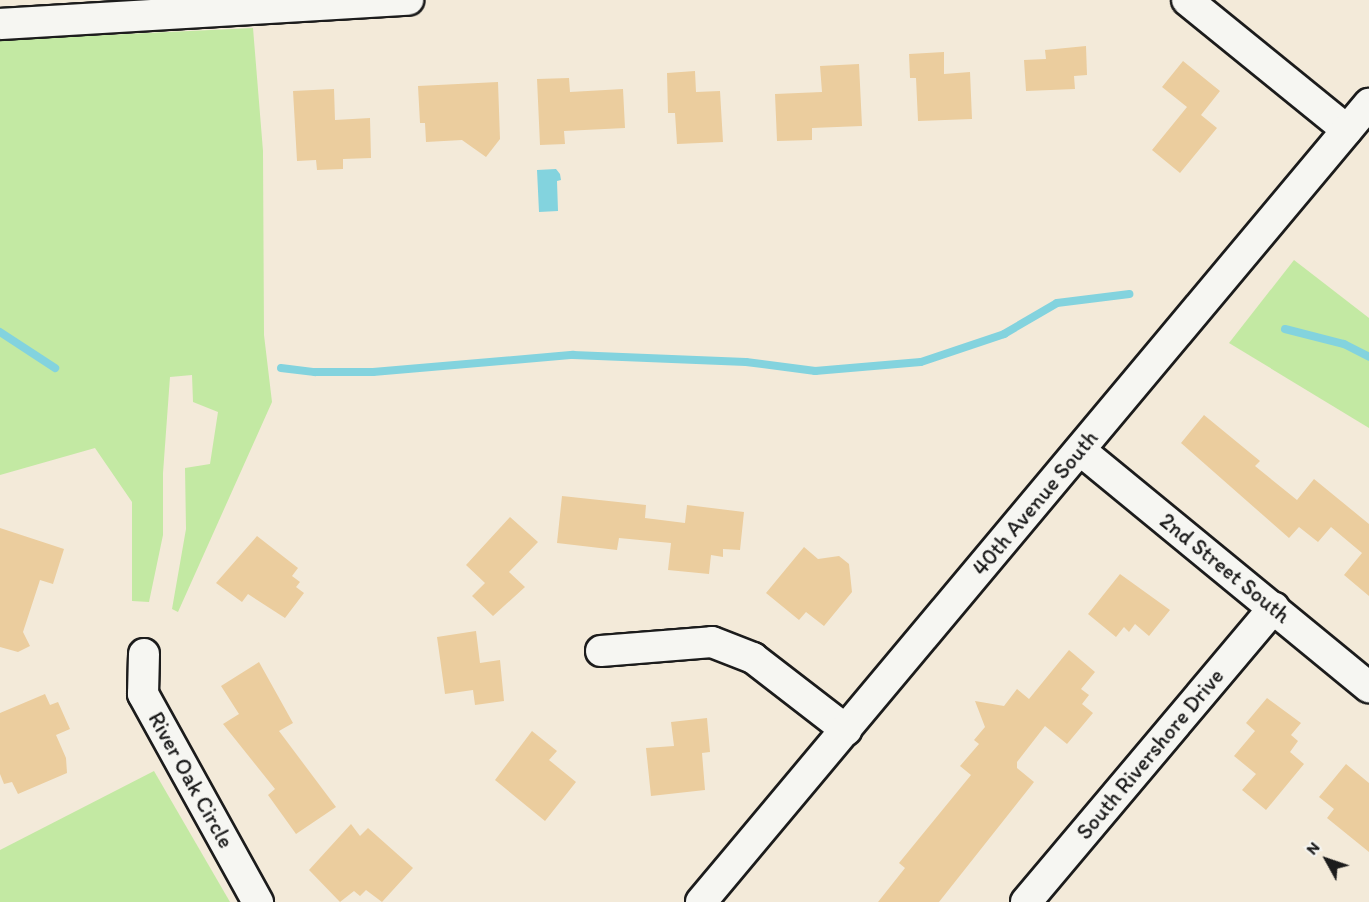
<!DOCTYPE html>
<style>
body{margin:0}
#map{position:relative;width:1369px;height:902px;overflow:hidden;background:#f3ead9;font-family:Itim,sans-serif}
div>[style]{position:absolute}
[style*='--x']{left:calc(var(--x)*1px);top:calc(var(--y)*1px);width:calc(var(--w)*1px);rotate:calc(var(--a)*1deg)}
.green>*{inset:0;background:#c3e9a3}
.water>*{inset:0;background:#83d3de}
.stream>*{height:8px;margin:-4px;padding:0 4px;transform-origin:4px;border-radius:4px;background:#83d3de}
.building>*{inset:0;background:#ebcd9e}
.roads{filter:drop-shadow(2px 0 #1c1c1c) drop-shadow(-2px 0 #1c1c1c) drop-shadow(0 2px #1c1c1c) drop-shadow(0 -2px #1c1c1c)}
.minor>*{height:30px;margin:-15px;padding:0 15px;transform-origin:15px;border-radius:15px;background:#f6f6f2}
span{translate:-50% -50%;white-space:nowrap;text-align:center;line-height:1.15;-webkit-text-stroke:4.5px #f6f6f2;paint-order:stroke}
.street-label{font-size:22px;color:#1c1c1c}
.north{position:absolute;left:1297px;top:830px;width:60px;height:60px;-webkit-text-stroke:4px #f6f6f2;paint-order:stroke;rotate:310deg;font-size:16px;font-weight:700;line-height:24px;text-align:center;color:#1c1c1c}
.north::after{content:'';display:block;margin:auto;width:21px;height:27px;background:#1c1c1c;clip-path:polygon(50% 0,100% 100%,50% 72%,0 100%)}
</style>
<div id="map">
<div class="green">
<div style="clip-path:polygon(253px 28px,263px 151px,264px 335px,272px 402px,178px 612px,172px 609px,186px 529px,185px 468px,210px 464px,218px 412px,193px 402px,192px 375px,170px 377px,163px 473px,163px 535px,149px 602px,132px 601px,132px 502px,95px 448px,0 475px,0 40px)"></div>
<div style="clip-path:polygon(1294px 260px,1369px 318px,1369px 428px,1229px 343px)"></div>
<div style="clip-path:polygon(154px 771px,230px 902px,0 902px,0 850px)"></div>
</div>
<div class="water">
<div style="clip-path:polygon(556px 169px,560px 174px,561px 180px,557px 181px,558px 211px,539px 212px,537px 170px)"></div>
</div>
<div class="stream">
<div style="--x:1285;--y:329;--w:61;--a:14.3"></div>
<div style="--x:1344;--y:344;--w:28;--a:27"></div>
<div style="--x:0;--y:332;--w:66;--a:33.2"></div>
<div style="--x:281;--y:368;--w:34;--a:7"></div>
<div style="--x:315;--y:372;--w:58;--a:0"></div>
<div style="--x:373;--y:372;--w:201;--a:-4.9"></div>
<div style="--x:573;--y:355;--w:173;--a:2.3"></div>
<div style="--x:746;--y:362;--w:70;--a:7.4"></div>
<div style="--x:815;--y:371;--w:106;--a:-4.9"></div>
<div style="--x:921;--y:362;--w:88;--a:-18.6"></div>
<div style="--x:1004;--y:334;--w:61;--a:-30.3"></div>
<div style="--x:1057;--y:303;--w:73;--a:-7.1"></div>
</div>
<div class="building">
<div style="clip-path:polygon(1086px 46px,1087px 75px,1074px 76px,1075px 89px,1026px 91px,1024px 60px,1046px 59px,1045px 50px)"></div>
<div style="clip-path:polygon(944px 52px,944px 74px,970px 72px,972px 119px,918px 121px,916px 78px,910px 78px,909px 54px)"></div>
<div style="clip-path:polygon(1183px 61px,1220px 91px,1201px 115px,1217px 128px,1180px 173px,1152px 150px,1187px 107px,1162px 87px)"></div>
<div style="clip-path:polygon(859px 64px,862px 126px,812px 128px,812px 140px,777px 141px,775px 94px,822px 92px,820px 66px)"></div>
<div style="clip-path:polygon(695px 71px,696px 92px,720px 91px,723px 142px,677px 144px,675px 113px,668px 113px,667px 73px)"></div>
<div style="clip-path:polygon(569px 78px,570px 92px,623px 89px,625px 128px,564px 131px,565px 144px,540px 145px,537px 79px)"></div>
<div style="clip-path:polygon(498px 82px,500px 139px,486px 157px,462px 140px,426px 142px,425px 123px,420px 123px,418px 86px)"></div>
<div style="clip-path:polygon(334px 89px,335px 120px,370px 118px,371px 158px,343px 159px,343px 169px,317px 170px,316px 160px,297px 161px,293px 91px)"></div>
<div style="clip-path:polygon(1204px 415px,1260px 461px,1255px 466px,1297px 500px,1314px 479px,1369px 524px,1369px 596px,1344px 575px,1362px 553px,1331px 527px,1318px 542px,1299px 527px,1289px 538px,1181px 443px)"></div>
<div style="clip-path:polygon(562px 496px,646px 505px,645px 518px,685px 523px,687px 505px,744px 512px,740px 550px,723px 549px,723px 557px,711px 555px,709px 574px,668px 570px,671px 543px,619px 538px,617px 550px,557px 543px)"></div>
<div style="clip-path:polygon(510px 517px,538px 542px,509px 572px,525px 587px,493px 616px,472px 596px,485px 583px,466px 565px)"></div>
<div style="clip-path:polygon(0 528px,64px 549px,53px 584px,40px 580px,23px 632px,30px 646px,18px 652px,0 647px)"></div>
<div style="clip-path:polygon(257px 536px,298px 568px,292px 576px,300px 582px,296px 587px,304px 593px,285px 618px,248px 594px,242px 602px,216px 583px)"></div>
<div style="clip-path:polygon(804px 547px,818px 559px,839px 556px,849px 564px,852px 592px,824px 626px,806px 612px,799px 620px,766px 593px)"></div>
<div style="clip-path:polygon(1120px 574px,1170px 610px,1149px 636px,1135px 624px,1129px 632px,1124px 627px,1116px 637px,1088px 614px)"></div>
<div style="clip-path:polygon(476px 631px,480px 663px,500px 660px,504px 701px,475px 705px,473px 690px,445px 694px,437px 637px)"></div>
<div style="clip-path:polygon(1069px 650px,1095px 672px,1081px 689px,1089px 695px,1082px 704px,1093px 713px,1067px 744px,1045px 726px,1017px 762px,1017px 768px,1034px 782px,939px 902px,878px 902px,905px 868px,899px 863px,971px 775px,960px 766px,979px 744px,974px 740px,985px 727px,975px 701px,1004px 706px,1017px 689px,1029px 699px)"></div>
<div style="clip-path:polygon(259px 662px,293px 723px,279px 731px,336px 807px,296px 834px,268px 795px,275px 789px,223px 724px,239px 714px,221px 686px)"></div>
<div style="clip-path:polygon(45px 694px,50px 705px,58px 702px,70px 729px,56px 735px,66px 758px,67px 773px,18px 794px,12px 782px,4px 784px,0 774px,0 713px)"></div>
<div style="clip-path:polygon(1267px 698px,1301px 723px,1291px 735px,1298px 741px,1290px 752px,1304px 764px,1266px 810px,1242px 790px,1256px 774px,1234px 756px,1255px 731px,1246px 723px)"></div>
<div style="clip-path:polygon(707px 718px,710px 752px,702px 753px,705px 790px,651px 796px,646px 748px,674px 746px,671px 722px)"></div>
<div style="clip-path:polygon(532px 731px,557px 751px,549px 760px,576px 782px,545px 821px,495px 780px)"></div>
<div style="clip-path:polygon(1346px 764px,1369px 783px,1369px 852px,1327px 818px,1334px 809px,1319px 797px)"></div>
<div style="clip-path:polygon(351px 824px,360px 836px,368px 828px,413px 868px,382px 902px,366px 890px,360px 896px,354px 891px,340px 902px,309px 870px)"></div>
</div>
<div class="roads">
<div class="minor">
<div style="--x:1187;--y:0;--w:206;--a:39.1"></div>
<div style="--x:0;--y:24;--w:409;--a:-3.4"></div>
<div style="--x:1080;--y:450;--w:374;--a:39.4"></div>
<div style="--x:601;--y:651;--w:111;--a:-4.6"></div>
<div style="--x:712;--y:642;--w:44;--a:21.3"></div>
<div style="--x:753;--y:658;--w:118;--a:37.7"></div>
<div style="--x:144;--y:654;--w:40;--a:91.4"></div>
<div style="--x:143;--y:694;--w:238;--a:61.1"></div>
<div style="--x:701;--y:902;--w:1041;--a:-50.07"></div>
<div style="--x:1026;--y:902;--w:385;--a:-49.9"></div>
</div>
</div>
<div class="street-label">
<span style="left:1035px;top:503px;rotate:-50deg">40th Avenue South</span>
<span style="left:1225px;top:568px;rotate:39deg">2nd Street South</span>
<span style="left:1150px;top:754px;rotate:-50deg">South Rivershore Drive</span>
<span style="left:191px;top:780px;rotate:61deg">River Oak Circle</span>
</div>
<div class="north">N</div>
</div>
